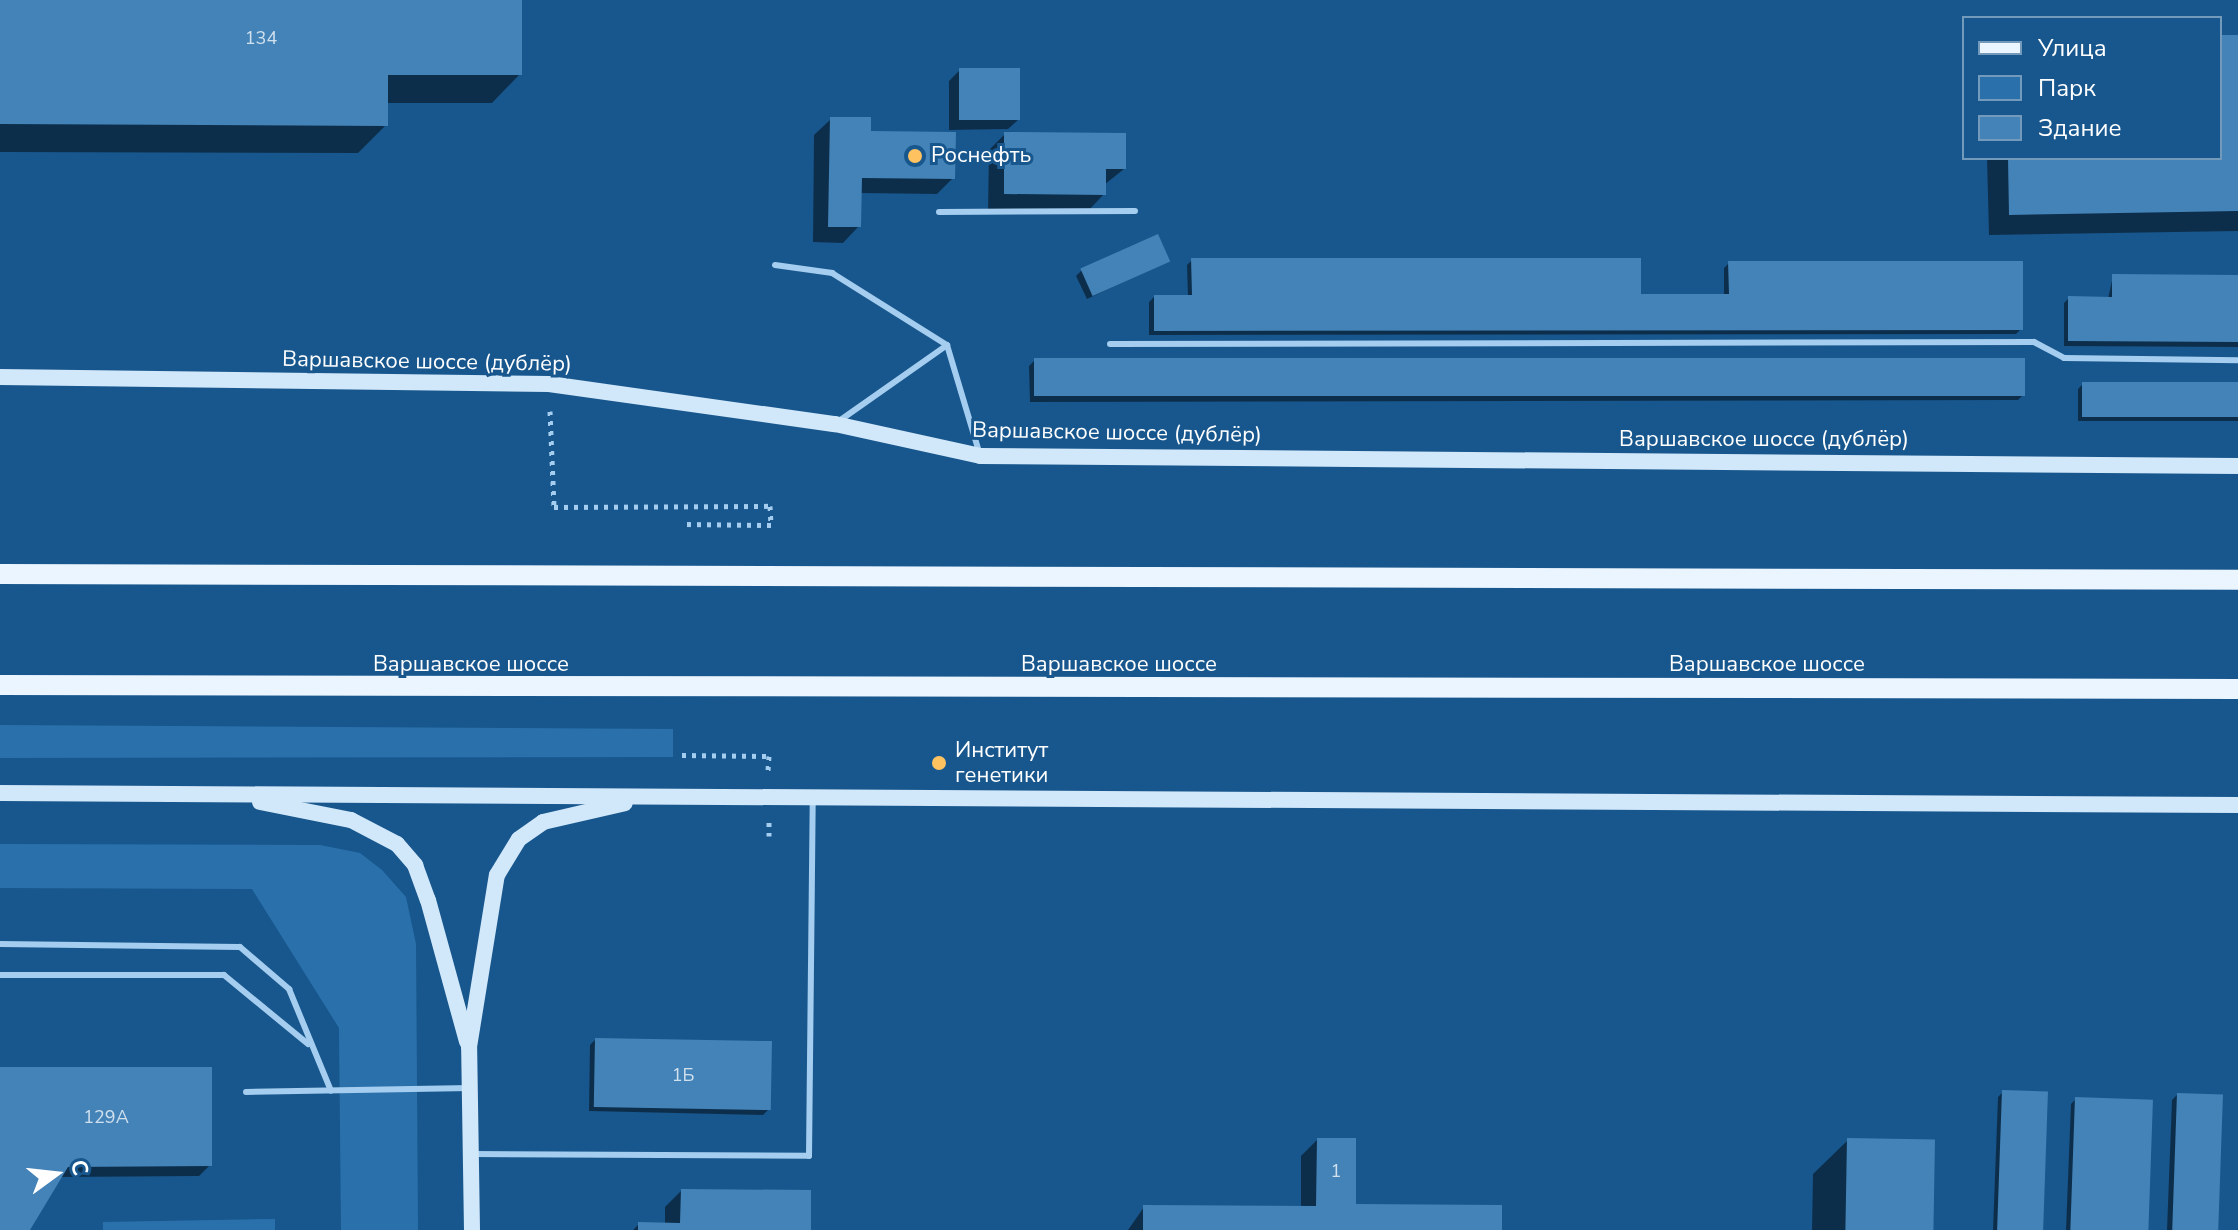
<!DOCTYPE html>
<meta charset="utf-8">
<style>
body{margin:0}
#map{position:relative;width:2238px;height:1230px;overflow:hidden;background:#18578d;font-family:"Nunito Sans",sans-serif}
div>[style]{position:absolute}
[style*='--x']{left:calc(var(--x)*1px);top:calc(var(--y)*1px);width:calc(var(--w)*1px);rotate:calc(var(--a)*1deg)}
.green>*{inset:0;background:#2a71ac}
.shadow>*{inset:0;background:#0007}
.building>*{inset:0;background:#4483b8;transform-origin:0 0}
.path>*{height:5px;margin-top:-2.5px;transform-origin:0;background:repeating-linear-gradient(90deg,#a4cdef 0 4px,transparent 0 10px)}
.lane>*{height:6px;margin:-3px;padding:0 3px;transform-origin:3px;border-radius:3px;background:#a4cdef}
.secondary>*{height:16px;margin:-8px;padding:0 8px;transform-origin:8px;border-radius:8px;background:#d1e7fa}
.primary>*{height:20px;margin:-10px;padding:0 10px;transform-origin:10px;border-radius:10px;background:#ebf5ff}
.dots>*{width:22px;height:22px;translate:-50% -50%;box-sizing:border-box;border:4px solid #18578d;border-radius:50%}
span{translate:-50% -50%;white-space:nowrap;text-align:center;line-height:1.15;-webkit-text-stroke:6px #18578d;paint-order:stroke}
.number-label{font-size:18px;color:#d0e0ed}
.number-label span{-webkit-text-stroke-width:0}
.poi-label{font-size:22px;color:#fff}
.left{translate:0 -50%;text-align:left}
.street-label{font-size:22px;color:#fff}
.legend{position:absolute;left:1962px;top:16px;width:260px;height:144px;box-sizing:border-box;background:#18578d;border:2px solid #749abb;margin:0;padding:10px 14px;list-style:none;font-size:24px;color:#fff}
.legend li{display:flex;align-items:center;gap:16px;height:40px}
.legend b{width:40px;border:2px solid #749abb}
.north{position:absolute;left:16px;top:1134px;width:80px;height:80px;-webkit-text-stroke:6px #18578d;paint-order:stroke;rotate:75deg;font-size:22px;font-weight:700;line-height:32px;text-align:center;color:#fff}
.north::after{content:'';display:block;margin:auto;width:28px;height:36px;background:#fff;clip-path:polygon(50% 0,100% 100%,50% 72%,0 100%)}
</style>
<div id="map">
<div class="green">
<div style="clip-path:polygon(0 725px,673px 729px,673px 757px,0 758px)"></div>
<div style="clip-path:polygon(0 844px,320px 845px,360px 853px,382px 870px,406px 897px,416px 944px,418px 1230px,341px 1230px,339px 1028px,252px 889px,0 888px)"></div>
<div style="clip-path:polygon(275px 1219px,275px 1230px,103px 1230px,103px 1222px)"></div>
</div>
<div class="shadow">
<div style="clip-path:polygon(0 0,520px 0,520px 74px,492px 103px,386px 103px,386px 125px,358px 153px,0 152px)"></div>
<div style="clip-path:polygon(2220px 37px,2238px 37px,2238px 231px,1989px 235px,1987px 158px,2220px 158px)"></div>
<div style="clip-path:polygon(960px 70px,1019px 119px,1008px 129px,949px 130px,949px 81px)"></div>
<div style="clip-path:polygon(831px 119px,869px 133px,953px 178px,937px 194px,860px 193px,859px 226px,843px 243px,813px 242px,814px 135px)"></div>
<div style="clip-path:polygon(1005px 134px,1124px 169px,1104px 185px,1104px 194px,1088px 211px,988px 210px,989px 150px)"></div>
<div style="clip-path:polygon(1192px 260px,1639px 296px,1724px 296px,1724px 268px,1729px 263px,2021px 329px,2016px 334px,1149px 335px,1149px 302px,1154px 297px,1188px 297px,1187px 265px)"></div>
<div style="clip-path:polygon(1168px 261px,1087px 299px,1076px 276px,1081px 271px)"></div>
<div style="clip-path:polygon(2113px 276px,2238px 277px,2238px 347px,2064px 346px,2064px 303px,2069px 298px,2108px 299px)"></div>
<div style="clip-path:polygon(1034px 361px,2023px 395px,2018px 400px,1030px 402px,1029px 366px)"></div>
<div style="clip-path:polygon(2083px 384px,2238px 384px,2238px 421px,2078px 421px,2078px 389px)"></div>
<div style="clip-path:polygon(595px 1040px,768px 1110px,763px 1115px,589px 1111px,590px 1045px)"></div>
<div style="clip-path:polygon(0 1069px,210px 1165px,199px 1176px,60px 1177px,28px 1230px,0 1230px)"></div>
<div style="clip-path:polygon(2003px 1092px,2041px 1230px,1993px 1230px,1998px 1097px)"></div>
<div style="clip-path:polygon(2177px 1095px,2215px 1230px,2167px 1230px,2172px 1100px)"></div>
<div style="clip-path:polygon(2076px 1099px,2146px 1230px,2066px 1230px,2071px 1104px)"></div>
<div style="clip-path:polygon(1317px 1140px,1354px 1206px,1500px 1230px,1128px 1230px,1144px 1207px,1301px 1208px,1301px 1156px)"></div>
<div style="clip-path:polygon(1848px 1140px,1931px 1230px,1812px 1230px,1813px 1174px)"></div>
<div style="clip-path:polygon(681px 1191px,809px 1230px,633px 1230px,639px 1224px,665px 1224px,665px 1207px)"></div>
</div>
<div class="building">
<div style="clip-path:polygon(0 0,522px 0,522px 75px,388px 75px,388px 126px,0 124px)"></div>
<div style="clip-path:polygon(2220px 35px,2238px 35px,2238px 211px,2009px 215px,2008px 158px,2220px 158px)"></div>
<div style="left:959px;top:68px;width:61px;height:52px"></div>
<div style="clip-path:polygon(830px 117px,871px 117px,871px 131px,956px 132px,955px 179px,862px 178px,861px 227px,828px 227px)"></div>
<div style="clip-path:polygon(1004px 132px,1126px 133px,1126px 169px,1106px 169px,1106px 195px,1004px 194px)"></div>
<div style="left:1158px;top:234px;width:30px;height:85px;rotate:66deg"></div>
<div style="clip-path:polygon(1191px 258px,1641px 258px,1641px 294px,1729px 294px,1728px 261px,2023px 261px,2023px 330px,1154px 331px,1154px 295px,1192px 295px)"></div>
<div style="clip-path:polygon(2112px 274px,2238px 275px,2238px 342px,2068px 341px,2068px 296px,2112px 297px)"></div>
<div style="left:2025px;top:358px;width:38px;height:991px;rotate:90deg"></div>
<div style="left:2082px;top:382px;width:156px;height:35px"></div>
<div style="left:595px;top:1038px;width:177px;height:69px;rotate:1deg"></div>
<div style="clip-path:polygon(0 1067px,212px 1067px,212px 1166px,68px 1167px,30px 1230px,0 1230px)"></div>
<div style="left:2002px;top:1090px;width:46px;height:140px;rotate:2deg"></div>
<div style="left:2177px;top:1093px;width:46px;height:137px;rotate:2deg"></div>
<div style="left:2075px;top:1097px;width:78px;height:133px;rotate:2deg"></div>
<div style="clip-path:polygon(1317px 1138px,1356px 1138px,1356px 1204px,1502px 1205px,1502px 1230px,1143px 1230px,1143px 1205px,1316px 1206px)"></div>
<div style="left:1847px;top:1138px;width:88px;height:92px;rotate:1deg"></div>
<div style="clip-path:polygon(681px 1189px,811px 1190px,811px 1230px,638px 1230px,638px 1222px,680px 1223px)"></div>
</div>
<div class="path">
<div style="--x:550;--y:411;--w:96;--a:87.6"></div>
<div style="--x:554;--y:507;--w:216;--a:-0.3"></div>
<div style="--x:770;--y:506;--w:19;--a:87"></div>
<div style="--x:771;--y:525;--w:87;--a:-179.3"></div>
<div style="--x:682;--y:755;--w:87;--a:0.7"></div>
<div style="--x:769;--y:756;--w:16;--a:94"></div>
<div style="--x:769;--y:822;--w:14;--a:90"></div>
</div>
<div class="lane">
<div style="--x:939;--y:212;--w:196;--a:-0.3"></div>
<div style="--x:775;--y:265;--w:58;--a:8"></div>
<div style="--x:832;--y:273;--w:136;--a:32.1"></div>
<div style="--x:947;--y:345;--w:112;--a:73.3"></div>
<div style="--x:1110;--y:344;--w:924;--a:-0.12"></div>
<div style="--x:2034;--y:342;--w:34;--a:28"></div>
<div style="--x:2064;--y:358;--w:174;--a:0.7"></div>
<div style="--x:839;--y:421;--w:132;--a:-35.1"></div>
<div style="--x:0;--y:944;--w:240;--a:0.7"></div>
<div style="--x:240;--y:947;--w:65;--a:40.6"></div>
<div style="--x:289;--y:989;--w:110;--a:67.6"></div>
<div style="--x:0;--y:975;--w:224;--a:0"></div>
<div style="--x:224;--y:975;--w:109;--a:39.4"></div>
<div style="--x:246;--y:1092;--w:224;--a:-1"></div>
<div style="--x:472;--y:1154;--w:337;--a:0.3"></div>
<div style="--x:809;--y:1156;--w:356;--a:-89.4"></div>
</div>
<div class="secondary">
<div style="--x:0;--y:377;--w:549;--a:0.73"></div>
<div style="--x:549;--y:384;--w:289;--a:8"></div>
<div style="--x:835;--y:424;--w:148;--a:12.4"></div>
<div style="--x:980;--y:456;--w:1258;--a:0.46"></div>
<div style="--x:0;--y:793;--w:2238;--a:0.31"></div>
<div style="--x:260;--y:802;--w:93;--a:11.2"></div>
<div style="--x:351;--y:820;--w:52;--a:27.6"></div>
<div style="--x:397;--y:844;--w:28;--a:49"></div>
<div style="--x:415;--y:865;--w:37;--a:70"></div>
<div style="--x:428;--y:900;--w:147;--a:74.6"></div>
<div style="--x:472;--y:1230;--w:183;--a:-90.9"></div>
<div style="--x:469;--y:1047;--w:174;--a:-80.8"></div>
<div style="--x:497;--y:875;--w:42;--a:-58.6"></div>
<div style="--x:519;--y:839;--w:29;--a:-35"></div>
<div style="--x:543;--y:822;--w:84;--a:-13"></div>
</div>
<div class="primary">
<div style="--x:0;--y:574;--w:2238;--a:0.15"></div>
<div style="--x:0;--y:685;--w:2238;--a:0.1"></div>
</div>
<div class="dots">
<div style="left:915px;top:156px;background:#ffc261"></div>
<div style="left:939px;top:763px;background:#ffc261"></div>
</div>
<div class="number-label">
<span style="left:261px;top:38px">134</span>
<span style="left:683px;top:1075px">1Б</span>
<span style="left:106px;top:1117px">129А</span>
<span style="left:1336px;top:1171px">1</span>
</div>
<div class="poi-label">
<span class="left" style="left:931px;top:156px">Роснефть</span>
<span class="left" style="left:955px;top:763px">Институт<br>генетики</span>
</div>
<div class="street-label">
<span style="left:427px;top:362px;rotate:1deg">Варшавское шоссе (дублёр)</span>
<span style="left:1117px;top:433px;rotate:1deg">Варшавское шоссе (дублёр)</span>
<span style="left:1764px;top:440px">Варшавское шоссе (дублёр)</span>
<span style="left:471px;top:665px">Варшавское шоссе</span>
<span style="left:1119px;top:665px">Варшавское шоссе</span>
<span style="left:1767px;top:665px">Варшавское шоссе</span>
</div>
<ul class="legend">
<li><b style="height:10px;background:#ebf5ff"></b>Улица</li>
<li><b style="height:22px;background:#2a71ac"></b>Парк</li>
<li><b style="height:22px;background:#4483b8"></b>Здание</li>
</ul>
<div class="north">С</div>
</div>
